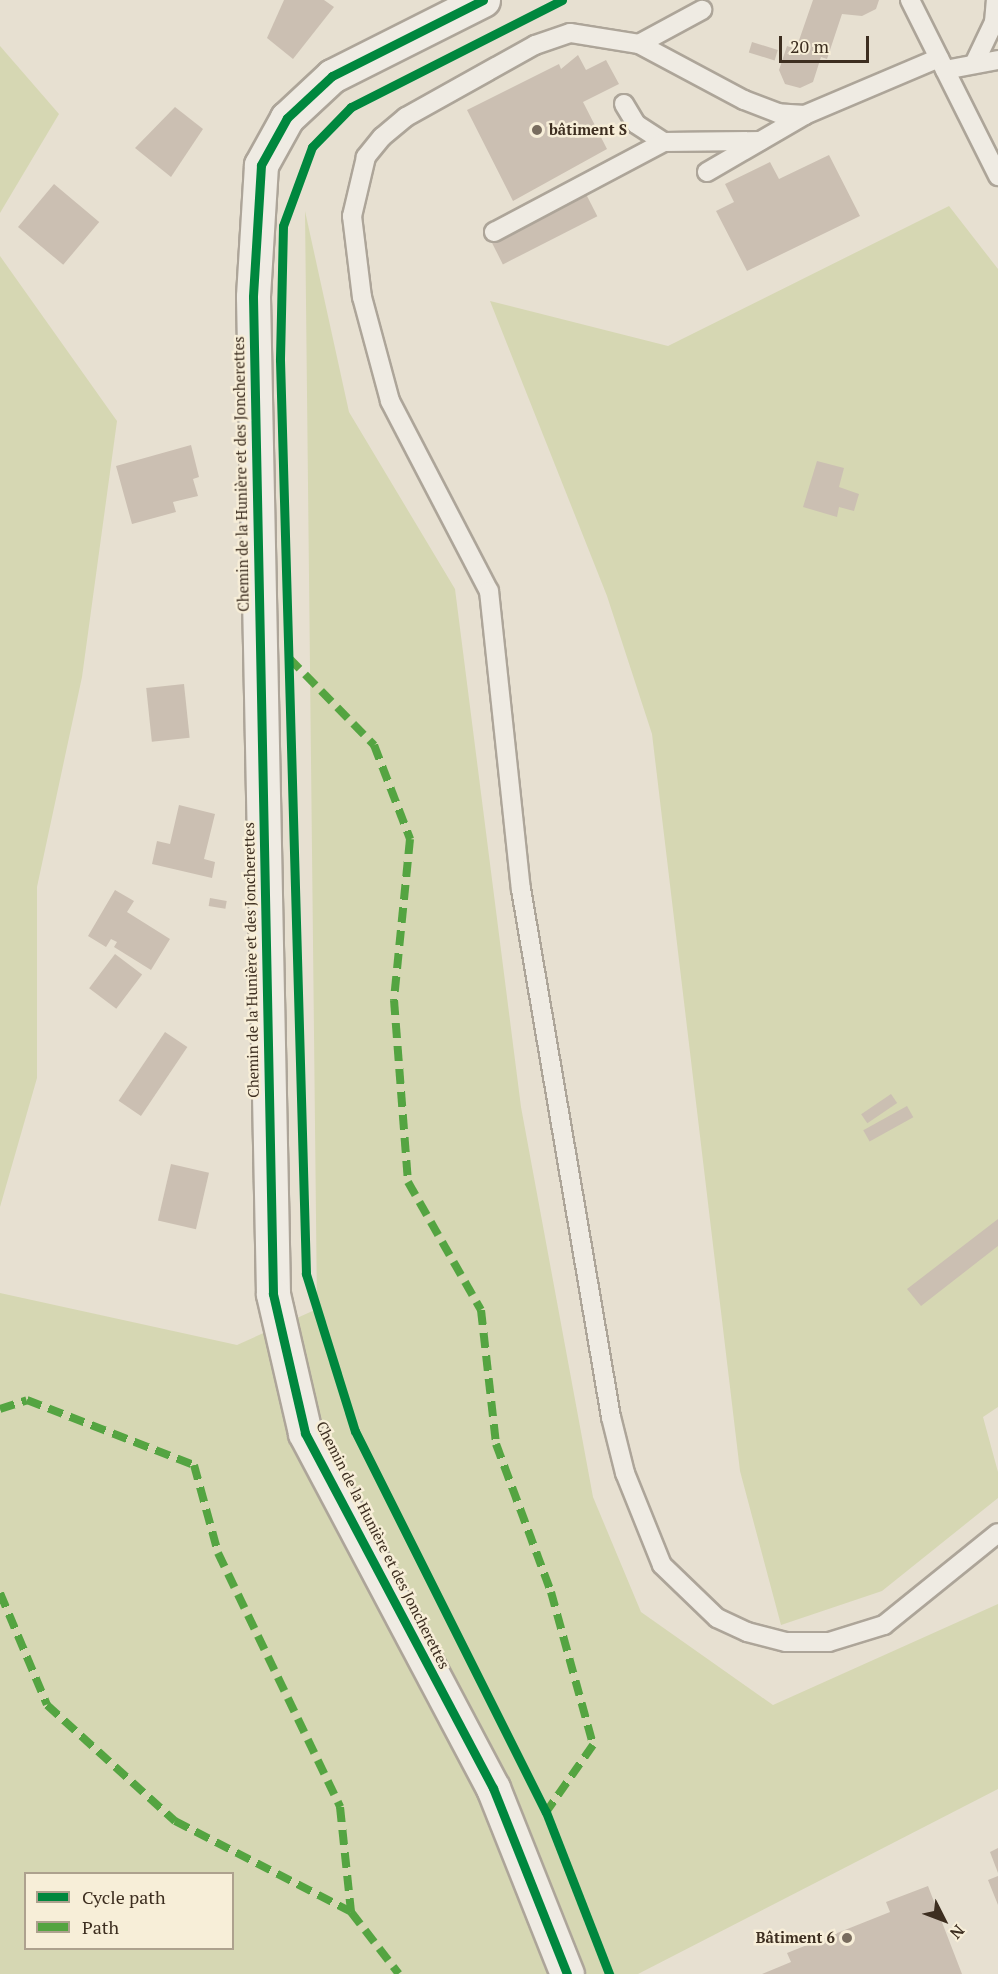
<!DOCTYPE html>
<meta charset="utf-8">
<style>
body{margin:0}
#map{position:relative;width:998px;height:1974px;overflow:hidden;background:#e7e0d1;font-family:"PT Serif",serif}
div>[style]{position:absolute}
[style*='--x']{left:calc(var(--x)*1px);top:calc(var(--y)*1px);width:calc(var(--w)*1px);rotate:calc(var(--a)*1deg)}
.green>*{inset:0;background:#d6d7b3}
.building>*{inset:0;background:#cbbfb2;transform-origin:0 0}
.roads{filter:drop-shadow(2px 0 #ada599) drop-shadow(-2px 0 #ada599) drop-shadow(0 2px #ada599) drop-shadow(0 -2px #ada599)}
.lane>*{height:18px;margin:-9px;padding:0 9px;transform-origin:9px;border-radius:9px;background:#efebe3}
.street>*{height:33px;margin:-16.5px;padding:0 16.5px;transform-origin:16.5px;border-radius:16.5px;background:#efebe3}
.quiet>*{height:8px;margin-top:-4px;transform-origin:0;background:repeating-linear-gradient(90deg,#54a441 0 15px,transparent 0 23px)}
.cycleway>*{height:9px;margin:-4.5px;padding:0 4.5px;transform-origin:4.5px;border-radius:4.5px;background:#00873e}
.dots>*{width:16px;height:16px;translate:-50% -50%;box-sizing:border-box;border:3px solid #f7eed8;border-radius:50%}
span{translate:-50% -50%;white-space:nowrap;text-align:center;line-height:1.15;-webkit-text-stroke:5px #f7eed8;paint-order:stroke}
.poi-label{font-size:15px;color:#3d2e20;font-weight:700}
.left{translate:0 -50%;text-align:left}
.right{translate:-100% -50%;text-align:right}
.street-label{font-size:15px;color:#3d2e20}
.legend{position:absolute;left:24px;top:1872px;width:210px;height:78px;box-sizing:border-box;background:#f7eed8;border:2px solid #ada18e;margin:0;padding:8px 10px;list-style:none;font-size:18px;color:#3d2e20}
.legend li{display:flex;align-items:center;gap:12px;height:30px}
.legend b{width:30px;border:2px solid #ada18e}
.north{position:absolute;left:914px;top:1890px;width:60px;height:60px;-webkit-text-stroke:4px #f7eed8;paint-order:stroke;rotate:132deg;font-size:16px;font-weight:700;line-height:24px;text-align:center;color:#3d2e20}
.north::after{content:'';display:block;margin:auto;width:21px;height:27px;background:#3d2e20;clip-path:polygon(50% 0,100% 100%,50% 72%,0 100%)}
.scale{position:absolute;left:779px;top:36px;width:90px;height:27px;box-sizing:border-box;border:3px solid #3d2e20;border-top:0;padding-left:8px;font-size:18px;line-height:21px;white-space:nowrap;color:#3d2e20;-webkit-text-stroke:4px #f7eed8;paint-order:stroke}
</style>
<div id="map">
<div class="green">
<div style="clip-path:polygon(0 46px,59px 114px,0 213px)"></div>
<div style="clip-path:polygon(949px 206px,998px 269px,998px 1407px,983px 1417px,998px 1472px,998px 1498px,882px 1591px,781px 1625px,740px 1471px,652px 734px,607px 596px,490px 301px,668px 346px)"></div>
<div style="clip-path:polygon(evenodd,305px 211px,349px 412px,455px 589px,521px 1107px,593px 1497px,641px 1612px,773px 1705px,998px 1604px,998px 1789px,638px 1974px,0 1974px,0 1293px,237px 1345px,317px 1309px,305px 211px,26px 1874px,232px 1874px,232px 1948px,26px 1948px,26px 1874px)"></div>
<div style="clip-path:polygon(0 256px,117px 421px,82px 677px,37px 887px,37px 1078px,0 1207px)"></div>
</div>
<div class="building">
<div style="clip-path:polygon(284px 0,324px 0,334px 7px,293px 59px,267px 38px)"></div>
<div style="clip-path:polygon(813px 0,879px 0,876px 9px,862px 16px,842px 14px,827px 59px,821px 57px,813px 82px,800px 88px,785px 84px,779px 70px,787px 46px,796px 49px)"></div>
<div style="left:752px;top:42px;width:27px;height:11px;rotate:17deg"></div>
<div style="clip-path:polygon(578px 55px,586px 70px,606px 60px,619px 84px,583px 102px,607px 149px,513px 201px,467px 110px,559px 64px,561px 69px)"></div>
<div style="clip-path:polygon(175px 107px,203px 129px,171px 177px,135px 148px)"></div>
<div style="clip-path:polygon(829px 155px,860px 216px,747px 271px,716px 211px,734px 202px,725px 184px,770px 162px,779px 179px)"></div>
<div style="left:54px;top:184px;width:59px;height:56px;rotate:40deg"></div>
<div style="left:586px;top:194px;width:25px;height:106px;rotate:63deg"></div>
<div style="clip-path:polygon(191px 445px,199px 477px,193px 479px,198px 496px,173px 502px,176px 512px,132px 524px,116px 466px)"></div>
<div style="clip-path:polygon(817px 461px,844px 468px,839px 487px,859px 494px,854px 511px,839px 507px,837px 517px,803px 507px)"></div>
<div style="left:184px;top:684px;width:54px;height:38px;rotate:84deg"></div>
<div style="clip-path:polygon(179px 805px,215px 814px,204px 859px,215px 862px,212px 878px,152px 864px,157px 841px,170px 844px)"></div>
<div style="clip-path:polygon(115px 890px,134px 901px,127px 912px,170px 939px,151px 970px,114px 947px,117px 942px,111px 939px,106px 947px,88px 936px)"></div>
<div style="left:210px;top:898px;width:17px;height:8px;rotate:10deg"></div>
<div style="left:115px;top:954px;width:34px;height:43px;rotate:37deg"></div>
<div style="left:165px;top:1032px;width:27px;height:83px;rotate:34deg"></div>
<div style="left:891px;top:1094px;width:11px;height:36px;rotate:56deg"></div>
<div style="left:907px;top:1106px;width:13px;height:50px;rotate:61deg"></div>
<div style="left:171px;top:1164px;width:39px;height:58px;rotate:13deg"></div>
<div style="clip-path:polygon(998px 1219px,998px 1246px,921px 1306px,907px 1289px)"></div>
<div style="clip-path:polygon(998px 1848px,998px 1873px,990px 1852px)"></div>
<div style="clip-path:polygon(998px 1876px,998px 1905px,988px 1880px)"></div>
<div style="clip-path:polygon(928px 1886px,962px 1974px,762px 1974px,791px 1962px,787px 1953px,890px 1912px,886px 1902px)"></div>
</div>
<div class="roads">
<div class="lane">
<div style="--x:910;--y:0;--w:197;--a:63.4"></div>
<div style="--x:639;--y:44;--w:72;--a:-28.4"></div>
<div style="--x:939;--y:58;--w:146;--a:157"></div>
<div style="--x:805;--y:115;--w:27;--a:-176"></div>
<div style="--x:778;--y:113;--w:36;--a:-159"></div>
<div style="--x:744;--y:100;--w:119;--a:-151.9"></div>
<div style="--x:639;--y:44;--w:70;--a:-170.9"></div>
<div style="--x:570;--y:33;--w:37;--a:161"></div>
<div style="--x:535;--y:45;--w:148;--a:150.8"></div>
<div style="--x:406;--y:117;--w:31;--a:140"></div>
<div style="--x:382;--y:137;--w:26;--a:129"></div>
<div style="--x:366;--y:157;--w:61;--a:103.3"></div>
<div style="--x:352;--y:216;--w:82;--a:83"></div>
<div style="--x:362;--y:297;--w:108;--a:74.9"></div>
<div style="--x:390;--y:401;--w:214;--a:62.5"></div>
<div style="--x:489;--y:591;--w:300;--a:83.9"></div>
<div style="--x:521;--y:889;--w:536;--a:80.33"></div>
<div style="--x:611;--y:1417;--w:58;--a:76"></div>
<div style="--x:625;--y:1473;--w:99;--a:68.1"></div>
<div style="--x:662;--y:1565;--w:76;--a:43.9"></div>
<div style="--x:717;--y:1618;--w:33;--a:25"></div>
<div style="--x:747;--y:1632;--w:40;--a:14.4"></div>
<div style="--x:786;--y:1642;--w:43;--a:0"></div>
<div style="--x:829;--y:1642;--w:58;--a:-17.2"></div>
<div style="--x:884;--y:1625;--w:146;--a:-38.9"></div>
<div style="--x:974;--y:64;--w:47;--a:-64.5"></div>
<div style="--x:994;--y:22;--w:22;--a:-85"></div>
<div style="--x:945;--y:70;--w:54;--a:-10.7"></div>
<div style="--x:624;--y:104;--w:23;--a:59"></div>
<div style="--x:636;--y:124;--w:33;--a:33"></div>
<div style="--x:664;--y:142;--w:96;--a:-0.6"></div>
<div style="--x:707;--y:172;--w:113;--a:-30.2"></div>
<div style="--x:494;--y:232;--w:192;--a:-27.9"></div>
</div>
<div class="street">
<div style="--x:483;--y:0;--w:169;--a:153.3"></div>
<div style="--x:332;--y:76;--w:62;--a:137"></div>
<div style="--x:287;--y:118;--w:54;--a:119"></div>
<div style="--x:261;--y:165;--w:132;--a:93.5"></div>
<div style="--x:253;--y:297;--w:997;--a:88.85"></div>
<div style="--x:273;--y:1294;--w:143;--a:77"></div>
<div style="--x:305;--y:1433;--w:402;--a:62.1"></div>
<div style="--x:493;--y:1788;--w:200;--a:68.3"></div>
</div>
</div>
<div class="quiet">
<div style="--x:289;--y:658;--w:122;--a:45.7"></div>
<div style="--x:374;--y:745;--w:101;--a:69"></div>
<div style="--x:410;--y:839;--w:162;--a:95.7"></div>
<div style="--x:394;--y:1000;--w:183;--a:85.6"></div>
<div style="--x:408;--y:1182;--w:147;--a:60.3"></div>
<div style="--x:481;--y:1310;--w:135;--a:83.6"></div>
<div style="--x:496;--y:1444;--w:158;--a:69.6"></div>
<div style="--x:551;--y:1592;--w:159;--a:74.6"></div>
<div style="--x:593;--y:1745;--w:82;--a:125"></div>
<div style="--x:0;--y:1409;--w:28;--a:-18"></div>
<div style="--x:27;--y:1400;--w:179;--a:21.3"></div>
<div style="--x:194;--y:1465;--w:91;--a:74.7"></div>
<div style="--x:218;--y:1553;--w:282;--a:64.3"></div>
<div style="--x:340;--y:1807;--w:106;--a:84"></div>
<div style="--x:0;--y:1593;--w:121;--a:67.2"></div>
<div style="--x:47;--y:1705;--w:173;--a:42.2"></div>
<div style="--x:175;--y:1821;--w:198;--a:27.3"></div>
<div style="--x:351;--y:1912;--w:78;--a:52.3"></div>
</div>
<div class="cycleway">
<div style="--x:483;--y:0;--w:169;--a:153.3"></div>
<div style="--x:332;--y:76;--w:62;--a:137"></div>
<div style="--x:287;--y:118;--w:54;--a:119"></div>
<div style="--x:261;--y:165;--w:132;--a:93.5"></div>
<div style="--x:253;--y:297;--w:997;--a:88.85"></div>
<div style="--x:273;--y:1294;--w:143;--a:77"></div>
<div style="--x:305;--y:1433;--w:402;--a:62.1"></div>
<div style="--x:493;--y:1788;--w:200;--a:68.3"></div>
<div style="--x:562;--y:0;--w:237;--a:153.1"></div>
<div style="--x:351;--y:107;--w:56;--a:134.3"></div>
<div style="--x:312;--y:147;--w:84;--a:110.2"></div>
<div style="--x:283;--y:226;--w:134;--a:91.3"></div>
<div style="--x:280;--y:360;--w:914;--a:88.37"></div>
<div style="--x:306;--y:1274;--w:164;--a:72.7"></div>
<div style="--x:355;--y:1431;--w:426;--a:63.4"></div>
<div style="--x:546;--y:1812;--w:174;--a:68.7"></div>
</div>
<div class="dots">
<div style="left:537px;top:130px;background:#786c5e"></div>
<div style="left:847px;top:1938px;background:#786c5e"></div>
</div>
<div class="poi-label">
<span class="left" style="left:549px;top:130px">bâtiment S</span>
<span class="right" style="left:835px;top:1938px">Bâtiment 6</span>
</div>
<div class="street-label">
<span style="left:241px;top:474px;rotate:-91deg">Chemin de la Hunière et des Joncherettes</span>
<span style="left:251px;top:960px;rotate:-91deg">Chemin de la Hunière et des Joncherettes</span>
<span style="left:383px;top:1545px;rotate:63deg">Chemin de la Hunière et des Joncherettes</span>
</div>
<ul class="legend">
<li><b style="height:8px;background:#00873e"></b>Cycle path</li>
<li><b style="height:8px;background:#54a441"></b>Path</li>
</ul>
<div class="north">N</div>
<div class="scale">20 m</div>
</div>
